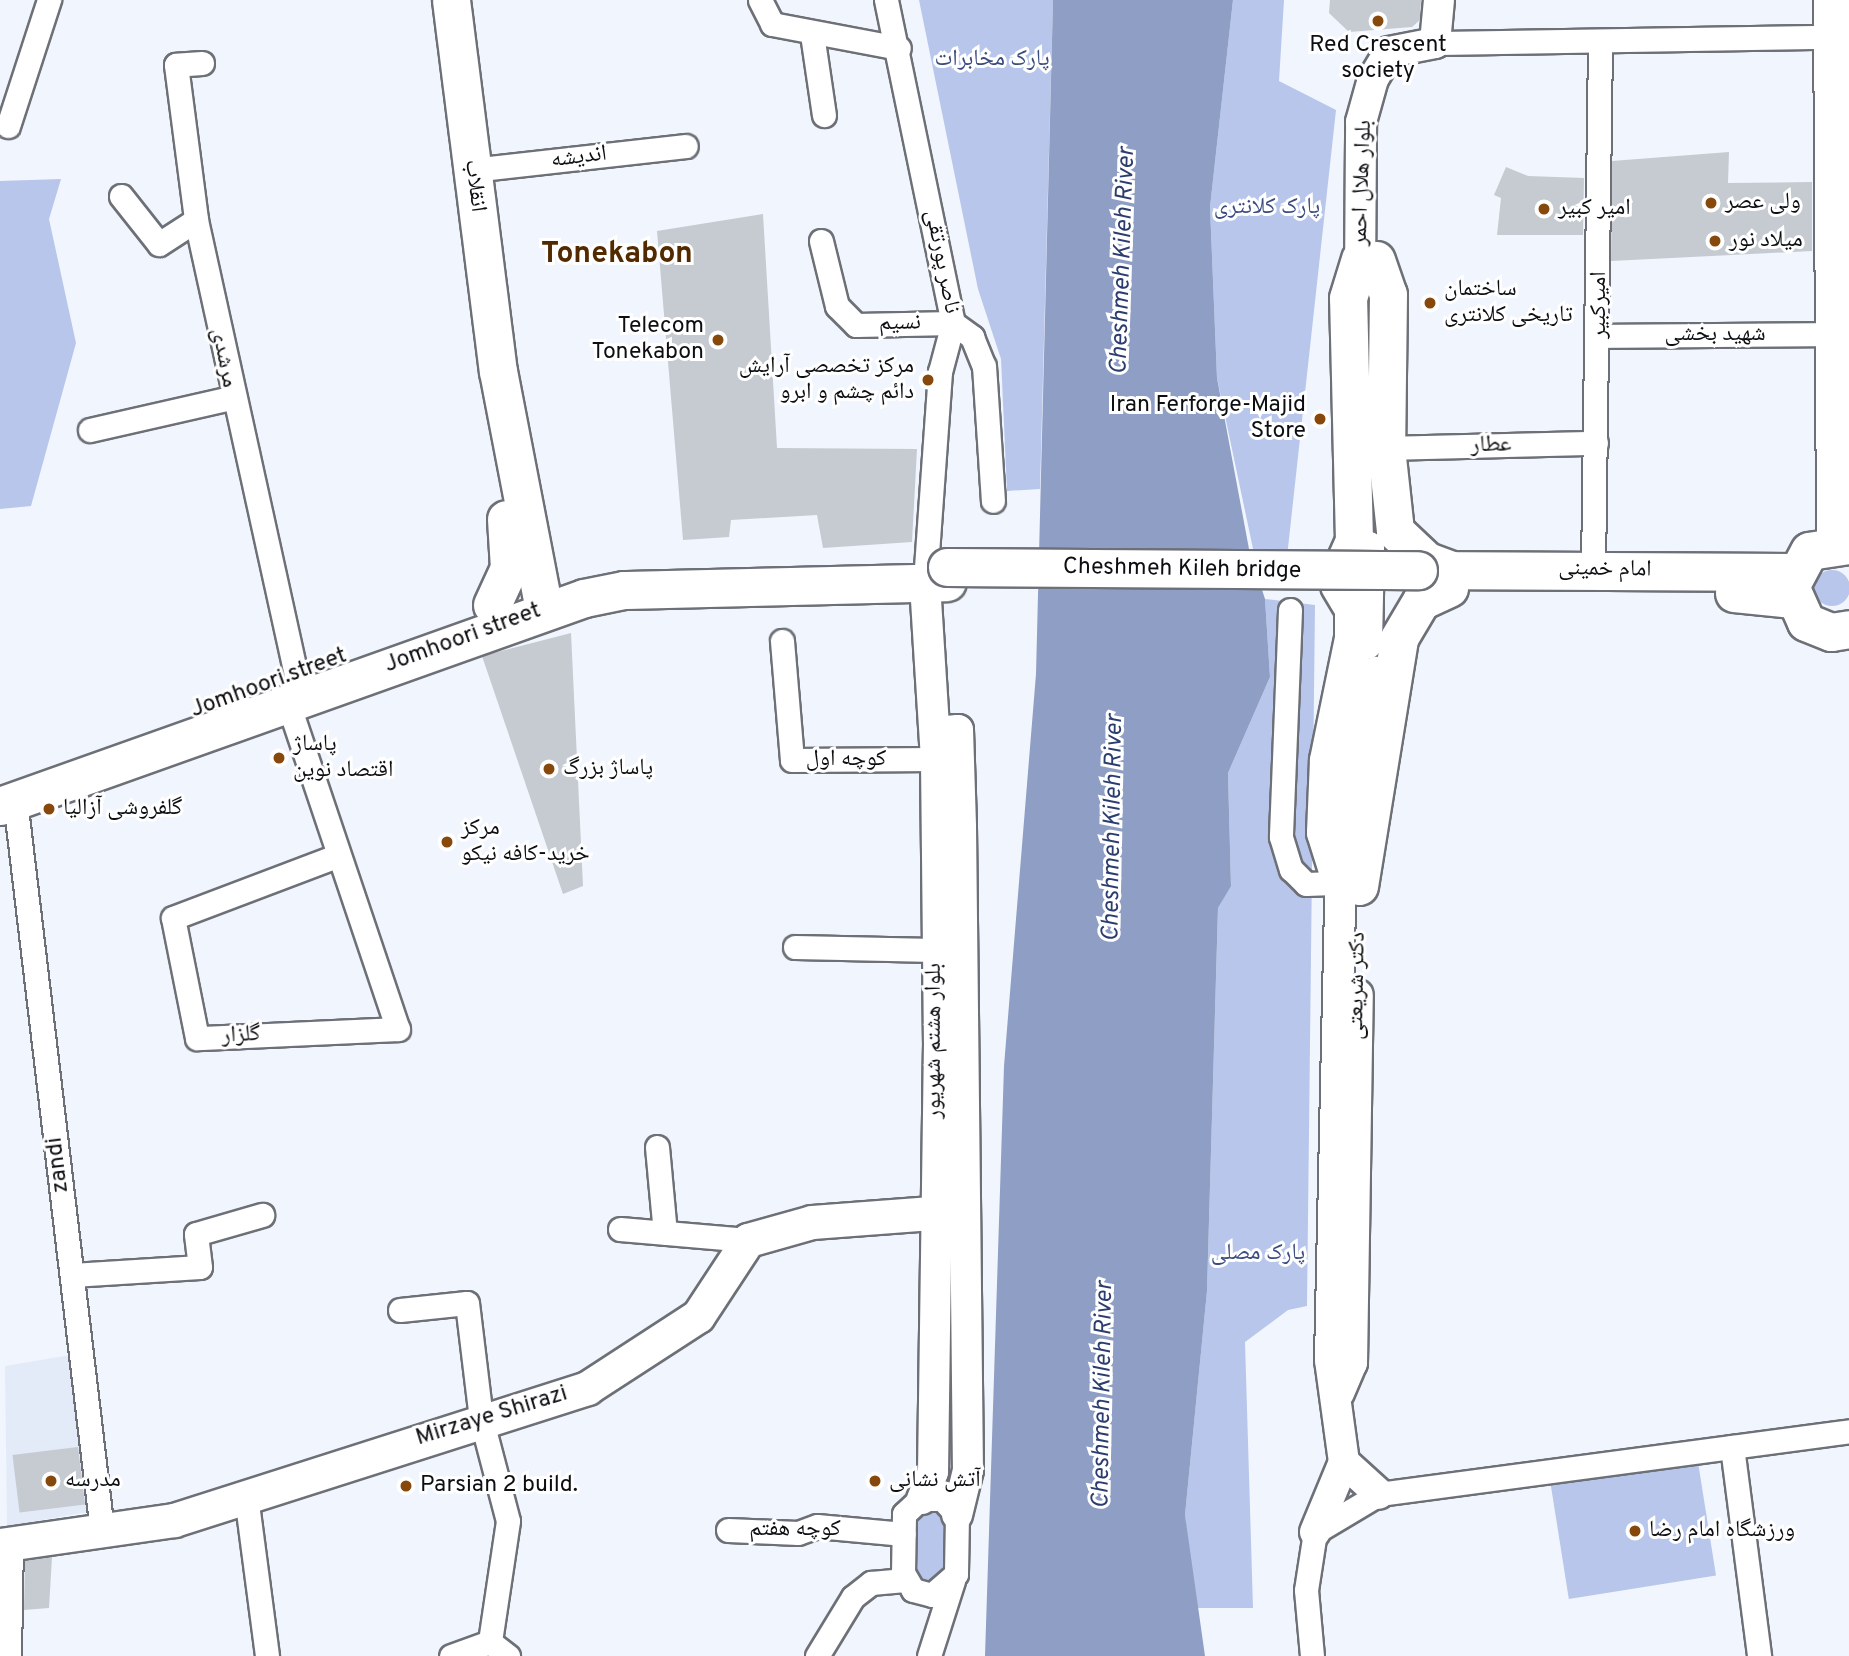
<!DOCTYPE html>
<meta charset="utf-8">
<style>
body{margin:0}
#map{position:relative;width:1849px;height:1656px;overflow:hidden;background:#f1f5fd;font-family:Overpass,"Noto Naskh Arabic",sans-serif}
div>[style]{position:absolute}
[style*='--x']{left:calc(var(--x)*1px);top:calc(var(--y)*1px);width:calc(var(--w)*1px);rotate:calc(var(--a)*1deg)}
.built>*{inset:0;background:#e3eaf8}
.green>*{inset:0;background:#b7c6ea;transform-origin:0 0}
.round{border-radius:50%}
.water>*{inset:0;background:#8f9ec4}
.building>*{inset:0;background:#c6cad1;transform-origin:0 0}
.roads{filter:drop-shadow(2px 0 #6d7077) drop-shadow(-2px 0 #6d7077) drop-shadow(0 2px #6d7077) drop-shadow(0 -2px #6d7077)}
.minor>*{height:23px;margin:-11.5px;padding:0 11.5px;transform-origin:11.5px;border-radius:11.5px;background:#fff}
.tertiary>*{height:30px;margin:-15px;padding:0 15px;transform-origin:15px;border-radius:15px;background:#fff}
.secondary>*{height:33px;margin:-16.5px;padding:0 16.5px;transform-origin:16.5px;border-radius:16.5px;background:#fff}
.primary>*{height:37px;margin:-18.5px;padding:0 18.5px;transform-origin:18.5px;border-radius:18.5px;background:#fff}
.bridges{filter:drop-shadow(2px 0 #6d7077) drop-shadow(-2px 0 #6d7077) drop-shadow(0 2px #6d7077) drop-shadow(0 -2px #6d7077)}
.primary-bridge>*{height:37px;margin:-18.5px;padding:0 18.5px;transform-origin:18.5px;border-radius:18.5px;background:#fff}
.dots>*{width:19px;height:19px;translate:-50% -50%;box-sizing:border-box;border:4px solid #fff;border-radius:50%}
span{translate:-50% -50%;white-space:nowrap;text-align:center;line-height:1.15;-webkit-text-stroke:6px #fff;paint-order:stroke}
.poi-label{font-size:23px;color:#0d0e11}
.left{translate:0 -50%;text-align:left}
.right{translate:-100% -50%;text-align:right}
.park-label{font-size:23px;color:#394b7f}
.street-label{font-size:23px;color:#0d0e11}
.water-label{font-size:24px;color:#2b3c6e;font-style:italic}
.district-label{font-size:30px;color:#532900;font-weight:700}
</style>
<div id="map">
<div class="built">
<div style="clip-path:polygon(77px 1354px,93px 1511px,7px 1526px,5px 1366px)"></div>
</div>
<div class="green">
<div style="clip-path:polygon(919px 0,1053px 0,1040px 489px,1007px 491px,1001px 359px,978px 289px)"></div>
<div style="clip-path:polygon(1233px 0,1284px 0,1279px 81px,1336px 110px,1287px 557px,1256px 563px,1217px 378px,1210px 207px)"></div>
<div style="clip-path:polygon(61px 179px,49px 219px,76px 343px,31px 506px,0 509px,0 181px)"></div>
<div class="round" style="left:1814px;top:570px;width:36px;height:36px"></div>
<div style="clip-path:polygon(1265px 599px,1315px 605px,1307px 1306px,1288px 1310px,1245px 1342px,1253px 1608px,1194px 1608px,1185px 1515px,1207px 1291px,1218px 908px,1231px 885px,1228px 773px,1270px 677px)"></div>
<div style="left:1698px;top:1462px;width:115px;height:149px;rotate:81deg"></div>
<div style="clip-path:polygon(925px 1509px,938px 1509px,946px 1520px,946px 1572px,934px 1585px,921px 1582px,915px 1571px,916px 1521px)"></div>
</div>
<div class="water">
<div style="clip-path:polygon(1053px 0,1233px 0,1210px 207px,1217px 378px,1249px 549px,1265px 599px,1270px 677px,1228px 773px,1231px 886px,1218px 908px,1207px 1291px,1185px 1515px,1205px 1656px,985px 1656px,1004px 1066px,1036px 674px)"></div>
</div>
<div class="building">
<div style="clip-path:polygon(1330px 0,1421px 0,1420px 20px,1412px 27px,1349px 32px,1329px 13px)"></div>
<div style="clip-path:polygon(1729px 152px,1728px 183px,1812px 182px,1812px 251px,1611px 261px,1612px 161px)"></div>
<div style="clip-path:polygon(1506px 167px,1528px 176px,1584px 178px,1583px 235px,1497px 235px,1501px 198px,1494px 195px)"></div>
<div style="clip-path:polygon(763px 214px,777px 448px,917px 449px,912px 542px,823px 548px,817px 515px,731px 520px,729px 537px,683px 540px,657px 231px)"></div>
<div style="clip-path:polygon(571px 633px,583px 886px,563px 894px,482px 656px)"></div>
<div style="left:78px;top:1447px;width:58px;height:66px;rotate:83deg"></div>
<div style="clip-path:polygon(52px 1557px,49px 1608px,24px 1610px,25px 1561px)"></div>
</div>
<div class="roads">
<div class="minor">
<div style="--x:760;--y:0;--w:27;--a:63"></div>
<div style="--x:772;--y:24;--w:129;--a:10.7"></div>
<div style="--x:886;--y:0;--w:330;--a:78.3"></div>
<div style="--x:953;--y:323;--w:51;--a:104.9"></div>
<div style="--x:940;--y:372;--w:211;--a:94.1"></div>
<div style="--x:812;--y:34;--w:82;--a:81.6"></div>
<div style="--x:1435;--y:43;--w:398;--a:-0.9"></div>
<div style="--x:202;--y:63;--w:26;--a:176"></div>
<div style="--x:176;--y:65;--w:156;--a:82.6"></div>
<div style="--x:196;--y:220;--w:465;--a:77.6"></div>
<div style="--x:8;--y:126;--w:133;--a:-72"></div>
<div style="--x:472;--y:170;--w:215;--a:-6.4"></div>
<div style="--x:121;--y:196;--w:61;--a:51.6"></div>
<div style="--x:159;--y:244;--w:44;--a:-33"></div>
<div style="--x:821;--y:241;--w:67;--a:76.2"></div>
<div style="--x:837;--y:306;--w:27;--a:45"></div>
<div style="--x:856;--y:325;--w:97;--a:-1.2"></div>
<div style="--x:953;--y:323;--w:24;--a:36"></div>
<div style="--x:972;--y:337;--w:31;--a:68"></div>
<div style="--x:984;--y:366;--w:135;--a:86.2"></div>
<div style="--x:1600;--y:336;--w:231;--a:-0.5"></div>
<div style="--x:90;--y:430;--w:145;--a:-12.8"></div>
<div style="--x:1386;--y:448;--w:210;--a:-1.4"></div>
<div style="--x:1593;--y:570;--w:529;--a:-89.24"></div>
<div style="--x:1290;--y:610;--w:227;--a:92.3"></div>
<div style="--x:1281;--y:837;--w:34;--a:73"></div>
<div style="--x:1291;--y:869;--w:21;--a:45"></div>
<div style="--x:1306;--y:884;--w:35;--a:-2"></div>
<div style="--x:782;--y:641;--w:119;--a:85.2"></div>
<div style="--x:792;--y:760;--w:144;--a:-0.4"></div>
<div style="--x:288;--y:703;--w:344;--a:71.4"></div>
<div style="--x:398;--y:1029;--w:201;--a:177.4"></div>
<div style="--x:197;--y:1038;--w:122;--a:-101.3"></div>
<div style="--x:173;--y:918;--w:174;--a:-20.8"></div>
<div style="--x:15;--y:800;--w:736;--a:83.21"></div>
<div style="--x:795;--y:947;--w:140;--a:1.2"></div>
<div style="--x:657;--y:1147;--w:86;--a:84.7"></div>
<div style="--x:620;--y:1229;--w:128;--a:4.9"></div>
<div style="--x:72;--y:1275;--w:128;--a:-3.6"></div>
<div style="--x:200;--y:1267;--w:33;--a:-97"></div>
<div style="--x:196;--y:1234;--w:69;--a:-16.1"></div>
<div style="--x:400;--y:1310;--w:67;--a:-6"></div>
<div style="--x:467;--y:1303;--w:116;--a:83.1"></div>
<div style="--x:481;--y:1418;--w:106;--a:75.3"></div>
<div style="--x:508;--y:1521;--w:122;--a:98.5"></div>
<div style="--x:490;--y:1642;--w:23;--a:38"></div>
<div style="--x:1732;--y:1447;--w:211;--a:82.6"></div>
<div style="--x:246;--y:1496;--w:161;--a:82.5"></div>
<div style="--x:920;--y:1499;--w:22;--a:0"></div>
<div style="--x:942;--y:1499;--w:22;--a:47"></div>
<div style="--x:957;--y:1515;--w:59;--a:91"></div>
<div style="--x:956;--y:1574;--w:32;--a:139"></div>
<div style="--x:932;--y:1595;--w:20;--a:-165"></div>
<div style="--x:913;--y:1590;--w:20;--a:-120"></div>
<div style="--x:903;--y:1573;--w:59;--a:-89"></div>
<div style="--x:904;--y:1514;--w:22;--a:-43"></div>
<div style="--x:728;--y:1530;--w:70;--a:2.5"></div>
<div style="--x:798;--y:1533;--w:20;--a:-20"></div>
<div style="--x:817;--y:1526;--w:87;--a:5.3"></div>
<div style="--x:9;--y:1656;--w:111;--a:-89"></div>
<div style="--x:451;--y:1656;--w:41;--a:-19.7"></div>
<div style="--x:817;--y:1656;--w:69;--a:-58.6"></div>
<div style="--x:853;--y:1597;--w:23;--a:-38"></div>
<div style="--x:871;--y:1583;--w:34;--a:-5"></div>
<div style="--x:929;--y:1656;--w:79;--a:-72.3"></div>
<div style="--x:1312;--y:1656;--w:66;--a:-95.2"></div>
<div style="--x:1306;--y:1590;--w:59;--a:-81.2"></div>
<div style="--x:1315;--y:1532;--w:74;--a:-30.7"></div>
<div style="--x:1379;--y:1494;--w:474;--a:-7.6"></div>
</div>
<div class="tertiary">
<div style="--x:1360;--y:281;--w:159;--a:-89.6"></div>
<div style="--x:1361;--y:122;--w:45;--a:-74.4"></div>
<div style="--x:1373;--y:79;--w:31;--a:-59"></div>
<div style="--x:1389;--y:52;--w:47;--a:-11.1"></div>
<div style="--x:1435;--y:43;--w:43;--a:-84.7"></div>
<div style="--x:1367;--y:644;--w:97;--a:-88.8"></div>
<div style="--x:935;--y:732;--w:23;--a:-5"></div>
<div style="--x:958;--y:730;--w:97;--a:88.2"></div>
<div style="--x:961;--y:827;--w:643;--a:89.38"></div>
<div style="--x:968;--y:1470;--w:46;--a:103.7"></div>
<div style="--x:1355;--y:830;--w:69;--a:-87.5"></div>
<div style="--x:1358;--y:761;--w:91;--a:-78.6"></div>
<div style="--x:1339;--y:1393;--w:33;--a:-67"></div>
<div style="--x:1352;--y:1363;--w:368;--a:-89.1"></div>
<div style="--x:1344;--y:1462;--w:47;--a:42.4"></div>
<div style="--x:922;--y:1499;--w:29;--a:-68"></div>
<div style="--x:933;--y:1472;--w:425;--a:-89.2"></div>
<div style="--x:939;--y:1047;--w:288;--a:-90.6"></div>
<div style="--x:936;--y:759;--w:177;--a:-93.6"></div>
<div style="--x:1315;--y:1532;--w:76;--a:-67.5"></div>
<div style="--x:1344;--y:1462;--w:103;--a:-97.8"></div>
<div style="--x:1330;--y:1360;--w:501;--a:-88.74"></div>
</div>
<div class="secondary">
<div style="--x:0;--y:1545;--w:176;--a:-8.2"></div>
<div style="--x:174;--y:1520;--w:434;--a:-17.7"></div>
<div style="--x:587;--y:1388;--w:132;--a:-33"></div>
<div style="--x:698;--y:1316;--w:91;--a:-56.7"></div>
<div style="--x:748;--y:1240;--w:66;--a:-15.7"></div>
<div style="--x:812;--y:1222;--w:120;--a:-4.3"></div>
</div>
<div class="primary">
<div style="--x:451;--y:0;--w:374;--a:82.8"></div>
<div style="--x:498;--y:371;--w:243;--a:79.1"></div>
<div style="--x:1832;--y:0;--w:543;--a:89.68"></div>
<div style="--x:1376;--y:260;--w:36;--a:71"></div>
<div style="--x:1388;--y:294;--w:154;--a:90.7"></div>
<div style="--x:1386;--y:448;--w:83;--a:83.8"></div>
<div style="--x:1395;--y:531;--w:44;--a:43.2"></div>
<div style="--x:1427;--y:561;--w:23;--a:20"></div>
<div style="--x:1849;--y:545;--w:40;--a:171.5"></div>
<div style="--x:1809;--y:551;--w:40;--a:118"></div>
<div style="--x:1790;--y:586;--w:39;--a:66"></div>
<div style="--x:1806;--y:622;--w:27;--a:22"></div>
<div style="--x:1831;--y:632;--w:18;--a:-9"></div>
<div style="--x:1418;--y:570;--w:375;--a:0.3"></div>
<div style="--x:1340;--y:572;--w:34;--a:-66"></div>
<div style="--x:1354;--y:541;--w:243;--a:-91.4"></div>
<div style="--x:1348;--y:298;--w:41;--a:-72.9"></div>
<div style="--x:1339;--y:585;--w:27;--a:59"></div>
<div style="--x:1353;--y:608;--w:30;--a:90"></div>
<div style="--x:1353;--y:638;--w:125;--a:101.6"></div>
<div style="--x:1328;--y:760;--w:72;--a:92.4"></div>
<div style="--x:1325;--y:832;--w:53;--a:72.6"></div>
<div style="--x:1734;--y:593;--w:57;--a:6"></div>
<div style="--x:492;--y:605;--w:41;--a:-65.3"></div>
<div style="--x:509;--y:568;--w:49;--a:-93.5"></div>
<div style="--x:0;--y:806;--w:620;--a:-19.6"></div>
<div style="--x:584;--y:598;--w:41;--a:-11.3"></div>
<div style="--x:624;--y:590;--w:323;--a:-1.4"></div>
<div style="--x:1359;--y:886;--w:251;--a:-80.8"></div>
<div style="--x:1399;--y:638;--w:43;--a:-59.3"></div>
<div style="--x:1421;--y:601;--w:31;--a:-25"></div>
</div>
</div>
<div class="bridges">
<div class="primary-bridge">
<div style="--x:947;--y:567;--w:471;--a:0.4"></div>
</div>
</div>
<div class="dots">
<div style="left:1378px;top:21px;background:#87490b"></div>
<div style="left:1711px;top:203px;background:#87490b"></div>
<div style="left:1544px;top:209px;background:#87490b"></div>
<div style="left:1715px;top:241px;background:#87490b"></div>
<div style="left:1430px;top:303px;background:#87490b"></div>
<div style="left:718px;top:340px;background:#87490b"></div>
<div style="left:928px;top:380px;background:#87490b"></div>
<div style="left:1320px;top:419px;background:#87490b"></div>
<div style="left:279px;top:758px;background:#87490b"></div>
<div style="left:549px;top:769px;background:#87490b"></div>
<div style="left:49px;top:809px;background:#87490b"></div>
<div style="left:447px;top:842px;background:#87490b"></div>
<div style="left:51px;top:1481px;background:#87490b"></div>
<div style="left:875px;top:1481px;background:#87490b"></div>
<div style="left:406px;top:1486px;background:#87490b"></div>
<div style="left:1635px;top:1531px;background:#87490b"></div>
</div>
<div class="poi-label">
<span style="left:1378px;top:59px">Red Crescent<br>society</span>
<span class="left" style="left:1725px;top:203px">ولی عصر</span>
<span class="left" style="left:1558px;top:209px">امیر کبیر</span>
<span class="left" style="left:1729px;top:241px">میلاد نور</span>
<span class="left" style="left:1444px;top:303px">ساختمان<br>تاریخی کلانتری</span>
<span class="right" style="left:704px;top:340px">Telecom<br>Tonekabon</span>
<span class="right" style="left:914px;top:380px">مرکز تخصصی آرایش<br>دائم چشم و ابرو</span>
<span class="right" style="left:1306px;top:419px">Iran Ferforge-Majid<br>Store</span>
<span class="left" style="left:293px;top:758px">پاساژ<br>اقتصاد نوین</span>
<span class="left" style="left:563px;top:769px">پاساژ بزرگ</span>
<span class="left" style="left:63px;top:809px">گلفروشی آزالیا</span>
<span class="left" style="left:461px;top:842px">مرکز<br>خرید-کافه نیکو</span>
<span class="left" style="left:65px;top:1481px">مدرسه</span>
<span class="left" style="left:889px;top:1481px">آتش نشانی</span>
<span class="left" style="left:420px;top:1486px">Parsian 2 build.</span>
<span class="left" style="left:1649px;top:1531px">ورزشگاه امام رضا</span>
</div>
<div class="park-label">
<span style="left:992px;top:60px">پارک مخابرات</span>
<span style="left:1267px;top:208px">پارک کلانتری</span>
<span style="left:1258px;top:1254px">پارک مصلی</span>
</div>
<div class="street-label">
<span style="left:579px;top:158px;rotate:-7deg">اندیشه</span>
<span style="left:1363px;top:183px;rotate:-88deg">بلوار هلال احمر</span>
<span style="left:474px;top:186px;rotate:83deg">انقلاب</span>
<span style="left:941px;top:262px;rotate:79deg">ناصر پورتقی</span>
<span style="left:1600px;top:305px;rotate:-90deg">امیرکبیر</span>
<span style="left:900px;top:324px;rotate:-1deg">نسیم</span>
<span style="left:1715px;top:335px">شهید بخشی</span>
<span style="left:223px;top:358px;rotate:79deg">مرشدی</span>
<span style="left:1491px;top:446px;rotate:-1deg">عطار</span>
<span style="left:1182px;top:570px;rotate:1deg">Cheshmeh Kileh bridge</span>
<span style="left:1605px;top:570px;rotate:1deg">امام خمینی</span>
<span style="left:463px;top:639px;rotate:-20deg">Jomhoori street</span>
<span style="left:269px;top:684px;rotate:-20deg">Jomhoori.street</span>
<span style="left:846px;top:760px">کوچه اول</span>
<span style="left:1358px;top:986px;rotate:-89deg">دکتر شریعتی</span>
<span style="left:241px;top:1036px;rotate:-3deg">گلزار</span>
<span style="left:935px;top:1041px;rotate:-90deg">بلوار هشتم شهریور</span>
<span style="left:59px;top:1165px;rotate:-97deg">zandi</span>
<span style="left:492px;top:1417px;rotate:-17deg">Mirzaye Shirazi</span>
<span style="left:795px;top:1530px">کوچه هفتم</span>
</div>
<div class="water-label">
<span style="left:1124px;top:261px;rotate:-88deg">Cheshmeh Kileh River</span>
<span style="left:1114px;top:828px;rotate:-89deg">Cheshmeh Kileh River</span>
<span style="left:1104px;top:1395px;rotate:-89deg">Cheshmeh Kileh River</span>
</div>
<div class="district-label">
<span style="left:617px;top:255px">Tonekabon</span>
</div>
</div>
